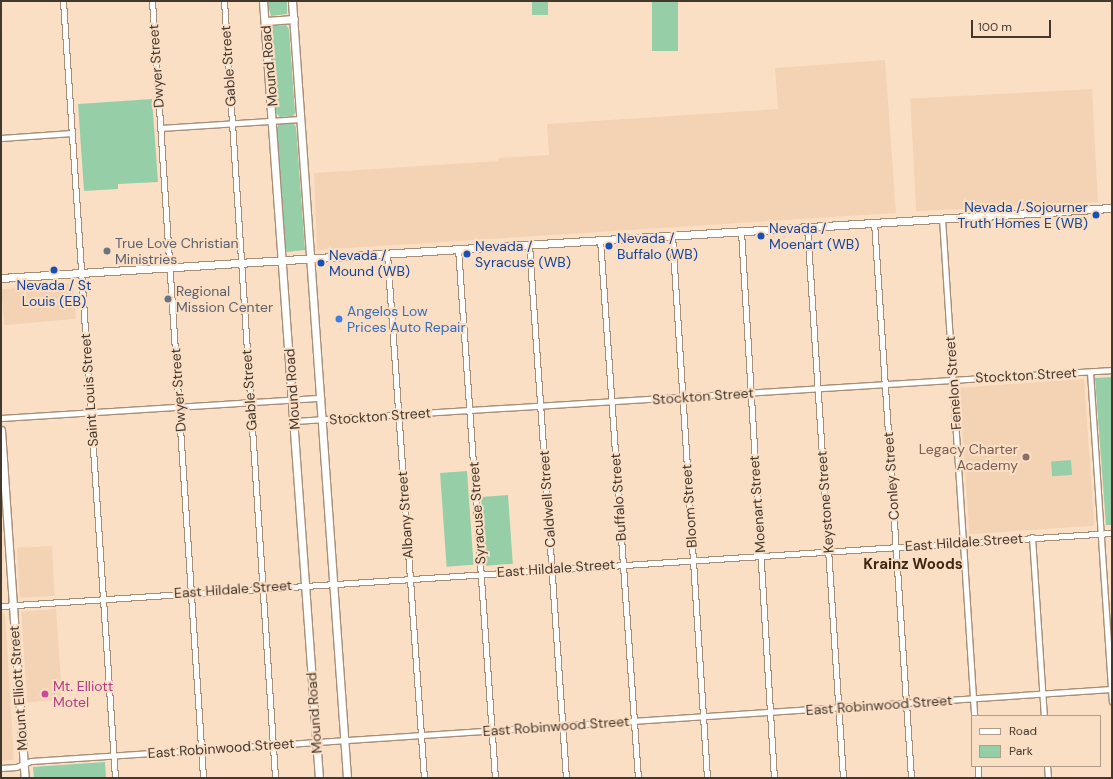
<!DOCTYPE html>
<style>
body{margin:0}
#map{position:relative;width:1113px;height:779px;overflow:hidden;background:#fbdfc5;font-family:"DM Sans",sans-serif}
div>[style]{position:absolute}
[style*='--x']{left:calc(var(--x)*1px);top:calc(var(--y)*1px);width:calc(var(--w)*1px);rotate:calc(var(--a)*1deg)}
.built>*{inset:0;background:#f4d3b4;transform-origin:0 0}
.green>*{inset:0;background:#96cea8;transform-origin:0 0}
.roads{filter:drop-shadow(1px 0 #a78d76) drop-shadow(-1px 0 #a78d76) drop-shadow(0 1px #a78d76) drop-shadow(0 -1px #a78d76)}
.minor>*{height:5px;margin:-2.5px;padding:0 2.5px;transform-origin:2.5px;border-radius:2.5px;background:#fff}
.tertiary>*{height:7px;margin:-3.5px;padding:0 3.5px;transform-origin:3.5px;border-radius:3.5px;background:#fff}
.secondary>*{height:7px;margin:-3.5px;padding:0 3.5px;transform-origin:3.5px;border-radius:3.5px;background:#fff}
.dots>*{width:11px;height:11px;translate:-50% -50%;box-sizing:border-box;border:2px solid #fbdfc5;border-radius:50%}
span{translate:-50% -50%;white-space:nowrap;text-align:center;line-height:1.15;-webkit-text-stroke:4px #fbdfc5;paint-order:stroke}
.street-label{font-size:14px;color:#43382e}
.transit-label{font-size:14px;color:#164399}
.right{translate:-100% -50%;text-align:right}
.left{translate:0 -50%;text-align:left}
.worship-label{font-size:14px;color:#5b616d}
.shop-label{font-size:14px;color:#366cbe}
.education-label{font-size:14px;color:#785e54}
.hotel-label{font-size:14px;color:#b23c85}
.neighbourhood-label{font-size:15px;color:#3d2813;font-weight:700}
.frame{position:absolute;inset:0;border:2px solid #43382e;pointer-events:none}
.legend{position:absolute;left:971px;top:715px;width:130px;height:52px;box-sizing:border-box;background:#fbdfc5;border:1px solid #b19c89;margin:0;padding:5px 7px;list-style:none;font-size:12px;color:#43382e}
.legend li{display:flex;align-items:center;gap:8px;height:20px}
.legend b{width:20px;border:1px solid #b19c89}
.scale{position:absolute;left:971px;top:20px;width:80px;height:18px;box-sizing:border-box;border:2px solid #43382e;border-top:0;padding-left:5px;font-size:12px;line-height:14px;white-space:nowrap;color:#43382e;-webkit-text-stroke:3px #fbdfc5;paint-order:stroke}
</style>
<div id="map">
<div class="built">
<div style="clip-path:polygon(885px 60px,896px 213px,317px 250px,314px 173px,497px 161px,499px 158px,549px 155px,547px 124px,778px 109px,775px 68px)"></div>
<div style="left:1092px;top:89px;width:113px;height:182px;rotate:87deg"></div>
<div style="left:73px;top:283px;width:36px;height:72px;rotate:85deg"></div>
<div style="left:1084px;top:379px;width:147px;height:125px;rotate:86deg"></div>
<div style="left:52px;top:546px;width:50px;height:35px;rotate:87deg"></div>
<div style="left:56px;top:609px;width:91px;height:35px;rotate:86deg"></div>
<div style="clip-path:polygon(1px 613px,5px 613px,14px 760px,1px 761px)"></div>
</div>
<div class="green">
<div style="clip-path:polygon(267px 1px,287px 1px,287px 14px,271px 16px)"></div>
<div style="left:532px;top:1px;width:16px;height:14px"></div>
<div style="left:652px;top:1px;width:26px;height:50px"></div>
<div style="clip-path:polygon(286px 25px,289px 29px,295px 113px,293px 116px,280px 117px,276px 113px,270px 30px,272px 26px)"></div>
<div style="clip-path:polygon(152px 99px,158px 182px,118px 184px,118px 189px,84px 191px,78px 104px)"></div>
<div style="clip-path:polygon(293px 123px,296px 127px,305px 250px,286px 252px,277px 127px,280px 124px)"></div>
<div style="clip-path:polygon(1112px 377px,1112px 525px,1106px 525px,1095px 378px)"></div>
<div style="left:1071px;top:460px;width:15px;height:20px;rotate:86deg"></div>
<div style="left:467px;top:471px;width:94px;height:27px;rotate:86deg"></div>
<div style="left:508px;top:495px;width:69px;height:27px;rotate:86deg"></div>
<div style="clip-path:polygon(105px 762px,106px 778px,34px 778px,33px 767px)"></div>
</div>
<div class="roads">
<div class="minor">
<div style="--x:63;--y:1;--w:779;--a:86.17"></div>
<div style="--x:152;--y:1;--w:779;--a:86.24"></div>
<div style="--x:224;--y:1;--w:779;--a:86.24"></div>
<div style="--x:160;--y:128;--w:141;--a:-3.7"></div>
<div style="--x:1;--y:138;--w:71;--a:-4"></div>
<div style="--x:942;--y:218;--w:499;--a:86.3"></div>
<div style="--x:874;--y:222;--w:557;--a:86.19"></div>
<div style="--x:807;--y:226;--w:553;--a:86.27"></div>
<div style="--x:741;--y:231;--w:548;--a:86.55"></div>
<div style="--x:672;--y:235;--w:544;--a:86.31"></div>
<div style="--x:600;--y:239;--w:540;--a:85.97"></div>
<div style="--x:529;--y:244;--w:535;--a:86.04"></div>
<div style="--x:458;--y:248;--w:531;--a:86.01"></div>
<div style="--x:387;--y:253;--w:526;--a:85.97"></div>
<div style="--x:1090;--y:372;--w:330;--a:86.2"></div>
<div style="--x:1;--y:418;--w:321;--a:-3.6"></div>
<div style="--x:294;--y:421;--w:820;--a:-3.57"></div>
<div style="--x:1032;--y:537;--w:179;--a:86.2"></div>
<div style="--x:1;--y:606;--w:1113;--a:-3.76"></div>
<div style="--x:978;--y:766;--w:12;--a:90"></div>
<div style="--x:1047;--y:766;--w:12;--a:85"></div>
<div style="--x:1;--y:768;--w:15;--a:-4"></div>
<div style="--x:16;--y:767;--w:16;--a:-22"></div>
<div style="--x:31;--y:761;--w:1083;--a:-3.81"></div>
</div>
<div class="tertiary">
<div style="--x:1;--y:278;--w:1113;--a:-3.61"></div>
<div style="--x:1;--y:430;--w:349;--a:86.1"></div>
</div>
<div class="secondary">
<div style="--x:263;--y:1;--w:779;--a:85.88"></div>
<div style="--x:292;--y:1;--w:779;--a:85.95"></div>
<div style="--x:266;--y:21;--w:28;--a:-4"></div>
</div>
</div>
<div class="dots">
<div style="left:1096px;top:215px;background:#1a4fb4"></div>
<div style="left:761px;top:236px;background:#1a4fb4"></div>
<div style="left:609px;top:246px;background:#1a4fb4"></div>
<div style="left:107px;top:251px;background:#6b7280"></div>
<div style="left:467px;top:254px;background:#1a4fb4"></div>
<div style="left:321px;top:263px;background:#1a4fb4"></div>
<div style="left:54px;top:270px;background:#1a4fb4"></div>
<div style="left:168px;top:299px;background:#6b7280"></div>
<div style="left:339px;top:319px;background:#3f7fe0"></div>
<div style="left:1026px;top:457px;background:#8d6e63"></div>
<div style="left:45px;top:694px;background:#d1479c"></div>
</div>
<div class="street-label">
<span style="left:156px;top:66px;rotate:-94deg">Dwyer Street</span>
<span style="left:228px;top:66px;rotate:-94deg">Gable Street</span>
<span style="left:269px;top:66px;rotate:-95deg">Mound Road</span>
<span style="left:1026px;top:375px;rotate:-3deg">Stockton Street</span>
<span style="left:953px;top:383px;rotate:-94deg">Fenelon Street</span>
<span style="left:292px;top:389px;rotate:-94deg">Mound Road</span>
<span style="left:89px;top:390px;rotate:-94deg">Saint Louis Street</span>
<span style="left:178px;top:390px;rotate:-94deg">Dwyer Street</span>
<span style="left:249px;top:390px;rotate:-94deg">Gable Street</span>
<span style="left:703px;top:396px;rotate:-4deg">Stockton Street</span>
<span style="left:380px;top:416px;rotate:-4deg">Stockton Street</span>
<span style="left:891px;top:476px;rotate:-94deg">Conley Street</span>
<span style="left:618px;top:497px;rotate:-94deg">Buffalo Street</span>
<span style="left:547px;top:499px;rotate:-94deg">Caldwell Street</span>
<span style="left:825px;top:502px;rotate:-94deg">Keystone Street</span>
<span style="left:757px;top:504px;rotate:-94deg">Moenart Street</span>
<span style="left:689px;top:506px;rotate:-94deg">Bloom Street</span>
<span style="left:477px;top:513px;rotate:-94deg">Syracuse Street</span>
<span style="left:405px;top:515px;rotate:-94deg">Albany Street</span>
<span style="left:964px;top:542px;rotate:-4deg">East Hildale Street</span>
<span style="left:556px;top:568px;rotate:-4deg">East Hildale Street</span>
<span style="left:233px;top:589px;rotate:-4deg">East Hildale Street</span>
<span style="left:18px;top:688px;rotate:-94deg">Mount Elliott Street</span>
<span style="left:879px;top:705px;rotate:-4deg">East Robinwood Street</span>
<span style="left:314px;top:713px;rotate:-94deg">Mound Road</span>
<span style="left:556px;top:726px;rotate:-4deg">East Robinwood Street</span>
<span style="left:221px;top:748px;rotate:-4deg">East Robinwood Street</span>
</div>
<div class="transit-label">
<span class="right" style="left:1088px;top:215px">Nevada / Sojourner<br>Truth Homes E (WB)</span>
<span class="left" style="left:769px;top:236px">Nevada /<br>Moenart (WB)</span>
<span class="left" style="left:617px;top:246px">Nevada /<br>Buffalo (WB)</span>
<span class="left" style="left:475px;top:254px">Nevada /<br>Syracuse (WB)</span>
<span class="left" style="left:329px;top:263px">Nevada /<br>Mound (WB)</span>
<span style="left:54px;top:293px">Nevada / St<br>Louis (EB)</span>
</div>
<div class="worship-label">
<span class="left" style="left:115px;top:251px">True Love Christian<br>Ministries</span>
<span class="left" style="left:176px;top:299px">Regional<br>Mission Center</span>
</div>
<div class="shop-label">
<span class="left" style="left:347px;top:319px">Angelos Low<br>Prices Auto Repair</span>
</div>
<div class="education-label">
<span class="right" style="left:1018px;top:457px">Legacy Charter<br>Academy</span>
</div>
<div class="hotel-label">
<span class="left" style="left:53px;top:694px">Mt. Elliott<br>Motel</span>
</div>
<div class="neighbourhood-label">
<span style="left:913px;top:565px">Krainz Woods</span>
</div>
<div class="frame"></div>
<ul class="legend">
<li><b style="height:5px;background:#fff"></b>Road</li>
<li><b style="height:11px;background:#96cea8"></b>Park</li>
</ul>
<div class="scale">100 m</div>
</div>
